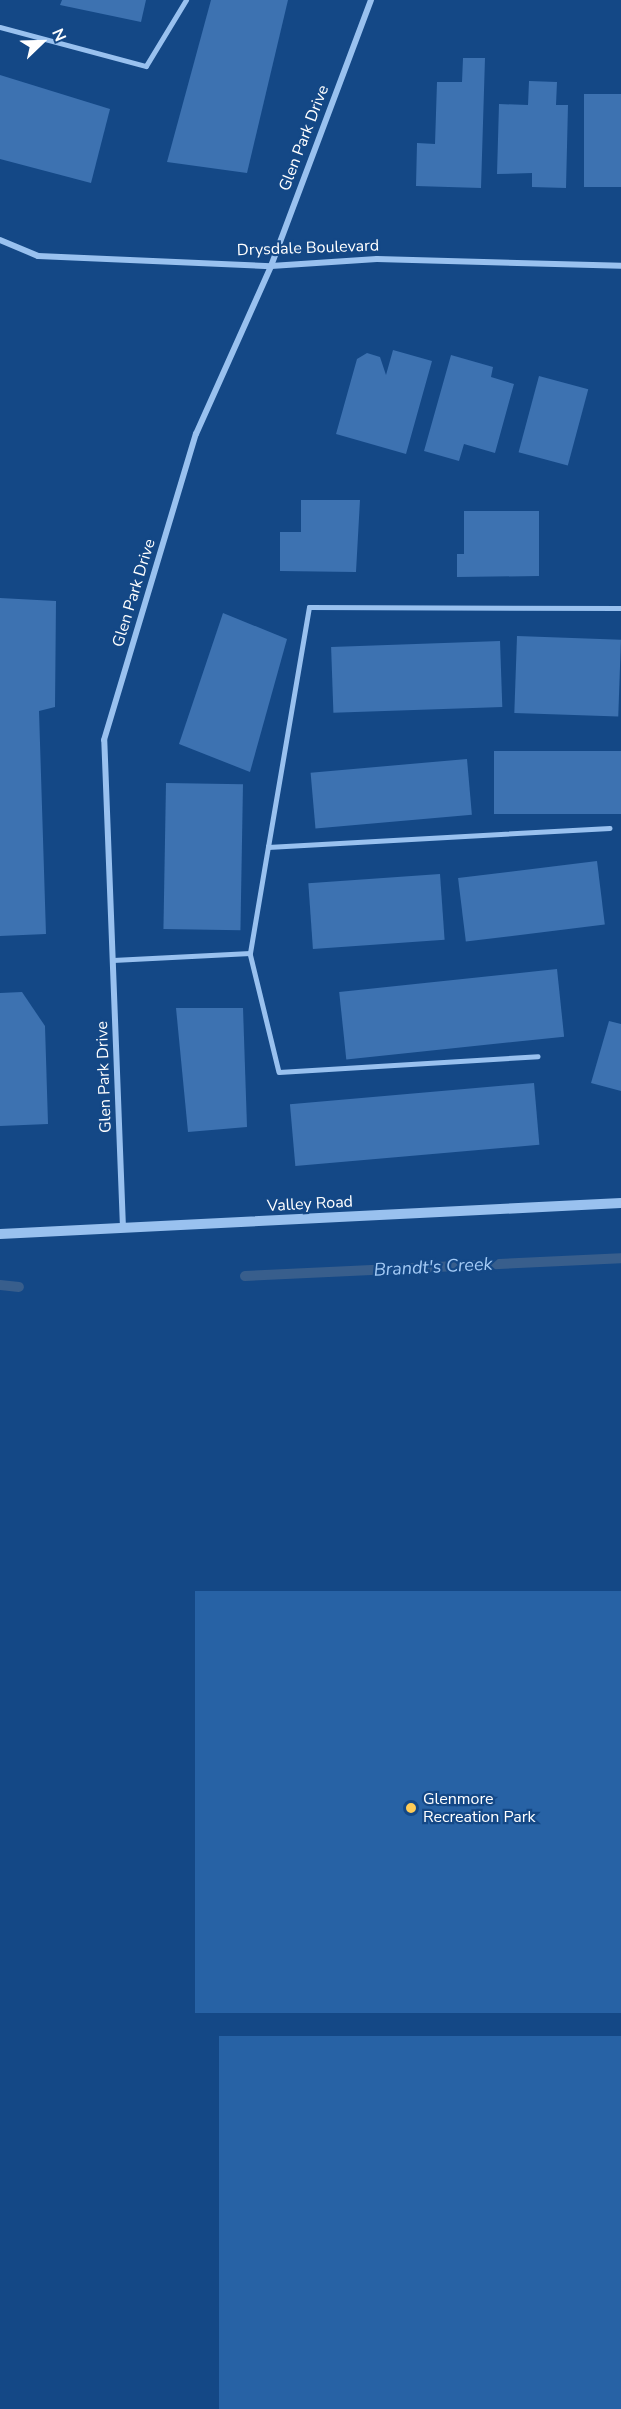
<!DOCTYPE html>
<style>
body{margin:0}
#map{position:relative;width:621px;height:2409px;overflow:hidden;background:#144886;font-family:"Nunito Sans",sans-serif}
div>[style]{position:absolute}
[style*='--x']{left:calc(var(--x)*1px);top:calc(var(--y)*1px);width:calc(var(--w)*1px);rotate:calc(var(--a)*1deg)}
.green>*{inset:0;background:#2762a5;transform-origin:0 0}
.stream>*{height:10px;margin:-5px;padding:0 5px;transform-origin:5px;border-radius:5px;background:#385e8c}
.building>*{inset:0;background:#3d72b1;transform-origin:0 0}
.service>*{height:4.5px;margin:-2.25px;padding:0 2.25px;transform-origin:2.25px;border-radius:2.25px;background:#99c1ef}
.minor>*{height:6px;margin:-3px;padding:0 3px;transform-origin:3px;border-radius:3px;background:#99c1ef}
.tertiary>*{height:10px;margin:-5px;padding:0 5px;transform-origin:5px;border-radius:5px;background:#99c1ef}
.dots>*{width:16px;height:16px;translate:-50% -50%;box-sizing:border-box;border:3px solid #144886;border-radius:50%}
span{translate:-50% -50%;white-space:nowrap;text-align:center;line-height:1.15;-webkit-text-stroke:4.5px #144886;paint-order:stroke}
.street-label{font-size:16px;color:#fff}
.poi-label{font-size:16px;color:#fff}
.left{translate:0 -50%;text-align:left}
.water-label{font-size:18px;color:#a5cbf6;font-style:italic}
.north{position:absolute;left:12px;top:12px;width:60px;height:60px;-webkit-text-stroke:4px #144886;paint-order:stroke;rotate:67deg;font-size:16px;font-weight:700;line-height:24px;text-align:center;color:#fff}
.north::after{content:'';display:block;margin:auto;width:21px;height:27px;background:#fff;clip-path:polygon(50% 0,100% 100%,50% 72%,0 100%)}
</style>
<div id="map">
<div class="green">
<div style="left:621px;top:1591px;width:422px;height:426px;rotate:90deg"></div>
<div style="left:621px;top:2036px;width:373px;height:402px;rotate:90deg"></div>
</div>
<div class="stream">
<div style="--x:245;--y:1276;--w:376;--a:-2.7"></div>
<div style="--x:0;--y:1285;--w:19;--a:6"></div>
</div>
<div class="building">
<div style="clip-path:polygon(62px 0,146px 0,141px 22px,60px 5px)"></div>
<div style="clip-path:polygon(211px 0,288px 0,247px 173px,167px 162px)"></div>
<div style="clip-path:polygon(463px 58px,485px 58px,481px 188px,416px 186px,417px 143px,435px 144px,437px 82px,462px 82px)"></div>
<div style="clip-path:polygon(0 75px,110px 109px,91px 183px,0 159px)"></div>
<div style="clip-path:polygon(529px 81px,557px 82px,556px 105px,568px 105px,566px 188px,532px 187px,532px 173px,497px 174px,499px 104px,528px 105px)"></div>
<div style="left:584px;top:94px;width:37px;height:93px"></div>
<div style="clip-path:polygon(393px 350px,432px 361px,406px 454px,336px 434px,357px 359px,367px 353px,380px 357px,386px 375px)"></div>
<div style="clip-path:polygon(451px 355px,493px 367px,491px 377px,514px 384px,495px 453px,464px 444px,459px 461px,424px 451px)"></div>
<div style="left:539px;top:376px;width:51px;height:79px;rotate:15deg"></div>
<div style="clip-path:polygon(301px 500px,360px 500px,356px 572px,280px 571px,280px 532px,301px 532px)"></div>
<div style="clip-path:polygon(464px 511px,539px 511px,539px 576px,457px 577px,457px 554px,464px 554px)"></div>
<div style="clip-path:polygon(0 598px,56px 601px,55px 707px,39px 711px,46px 934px,0 936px)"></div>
<div style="clip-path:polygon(223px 613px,287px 639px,250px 772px,179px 744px)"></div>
<div style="left:517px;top:636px;width:104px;height:77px;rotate:2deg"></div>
<div style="left:500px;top:641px;width:66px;height:169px;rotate:88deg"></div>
<div style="left:621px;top:751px;width:63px;height:127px;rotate:90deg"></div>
<div style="left:467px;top:759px;width:56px;height:157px;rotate:85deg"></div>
<div style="left:166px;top:783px;width:77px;height:146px;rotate:1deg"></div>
<div style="left:597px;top:861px;width:64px;height:140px;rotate:83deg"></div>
<div style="left:440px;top:874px;width:66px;height:132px;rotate:86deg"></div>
<div style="left:557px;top:969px;width:68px;height:219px;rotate:84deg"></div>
<div style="clip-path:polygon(22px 992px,45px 1026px,48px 1124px,0 1126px,0 993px)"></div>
<div style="clip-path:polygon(176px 1008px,243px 1008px,247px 1127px,188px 1132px)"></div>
<div style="clip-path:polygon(609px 1021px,621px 1024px,621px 1091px,591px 1083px)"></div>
<div style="left:534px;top:1083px;width:62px;height:245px;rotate:85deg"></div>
</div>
<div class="service">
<div style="--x:0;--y:27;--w:151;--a:15"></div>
<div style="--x:146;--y:66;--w:77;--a:-58.8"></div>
<div style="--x:268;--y:847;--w:243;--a:-80.3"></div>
<div style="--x:309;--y:607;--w:312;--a:0.2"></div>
<div style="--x:250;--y:953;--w:122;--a:76.3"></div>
<div style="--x:279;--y:1072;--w:259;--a:-3.5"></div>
<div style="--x:113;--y:960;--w:137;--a:-2.9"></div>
<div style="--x:250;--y:953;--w:108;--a:-80.4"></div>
<div style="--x:268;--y:847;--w:342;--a:-3.2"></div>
</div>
<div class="minor">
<div style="--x:0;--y:240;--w:41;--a:22.8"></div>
<div style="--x:38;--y:256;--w:233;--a:2.5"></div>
<div style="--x:271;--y:266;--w:106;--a:-3.8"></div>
<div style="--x:377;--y:259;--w:244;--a:1.6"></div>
<div style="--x:123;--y:1228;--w:488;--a:-92.2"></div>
<div style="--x:104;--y:740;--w:320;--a:-73.3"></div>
<div style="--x:196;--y:434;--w:184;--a:-65.9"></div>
<div style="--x:271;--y:266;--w:284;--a:-69.4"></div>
</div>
<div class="tertiary">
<div style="--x:0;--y:1234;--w:622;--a:-2.86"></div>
</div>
<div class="dots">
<div style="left:411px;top:1808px;background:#ffcc57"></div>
</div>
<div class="street-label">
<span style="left:304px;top:138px;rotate:-69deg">Glen Park Drive</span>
<span style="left:308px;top:248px;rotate:-2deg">Drysdale Boulevard</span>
<span style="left:134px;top:593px;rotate:-73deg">Glen Park Drive</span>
<span style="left:104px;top:1077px;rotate:-92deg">Glen Park Drive</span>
<span style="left:310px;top:1204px;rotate:-3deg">Valley Road</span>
</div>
<div class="poi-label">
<span class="left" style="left:423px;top:1808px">Glenmore<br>Recreation Park</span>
</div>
<div class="water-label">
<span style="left:433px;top:1267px;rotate:-3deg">Brandt's Creek</span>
</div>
<div class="north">N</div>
</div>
